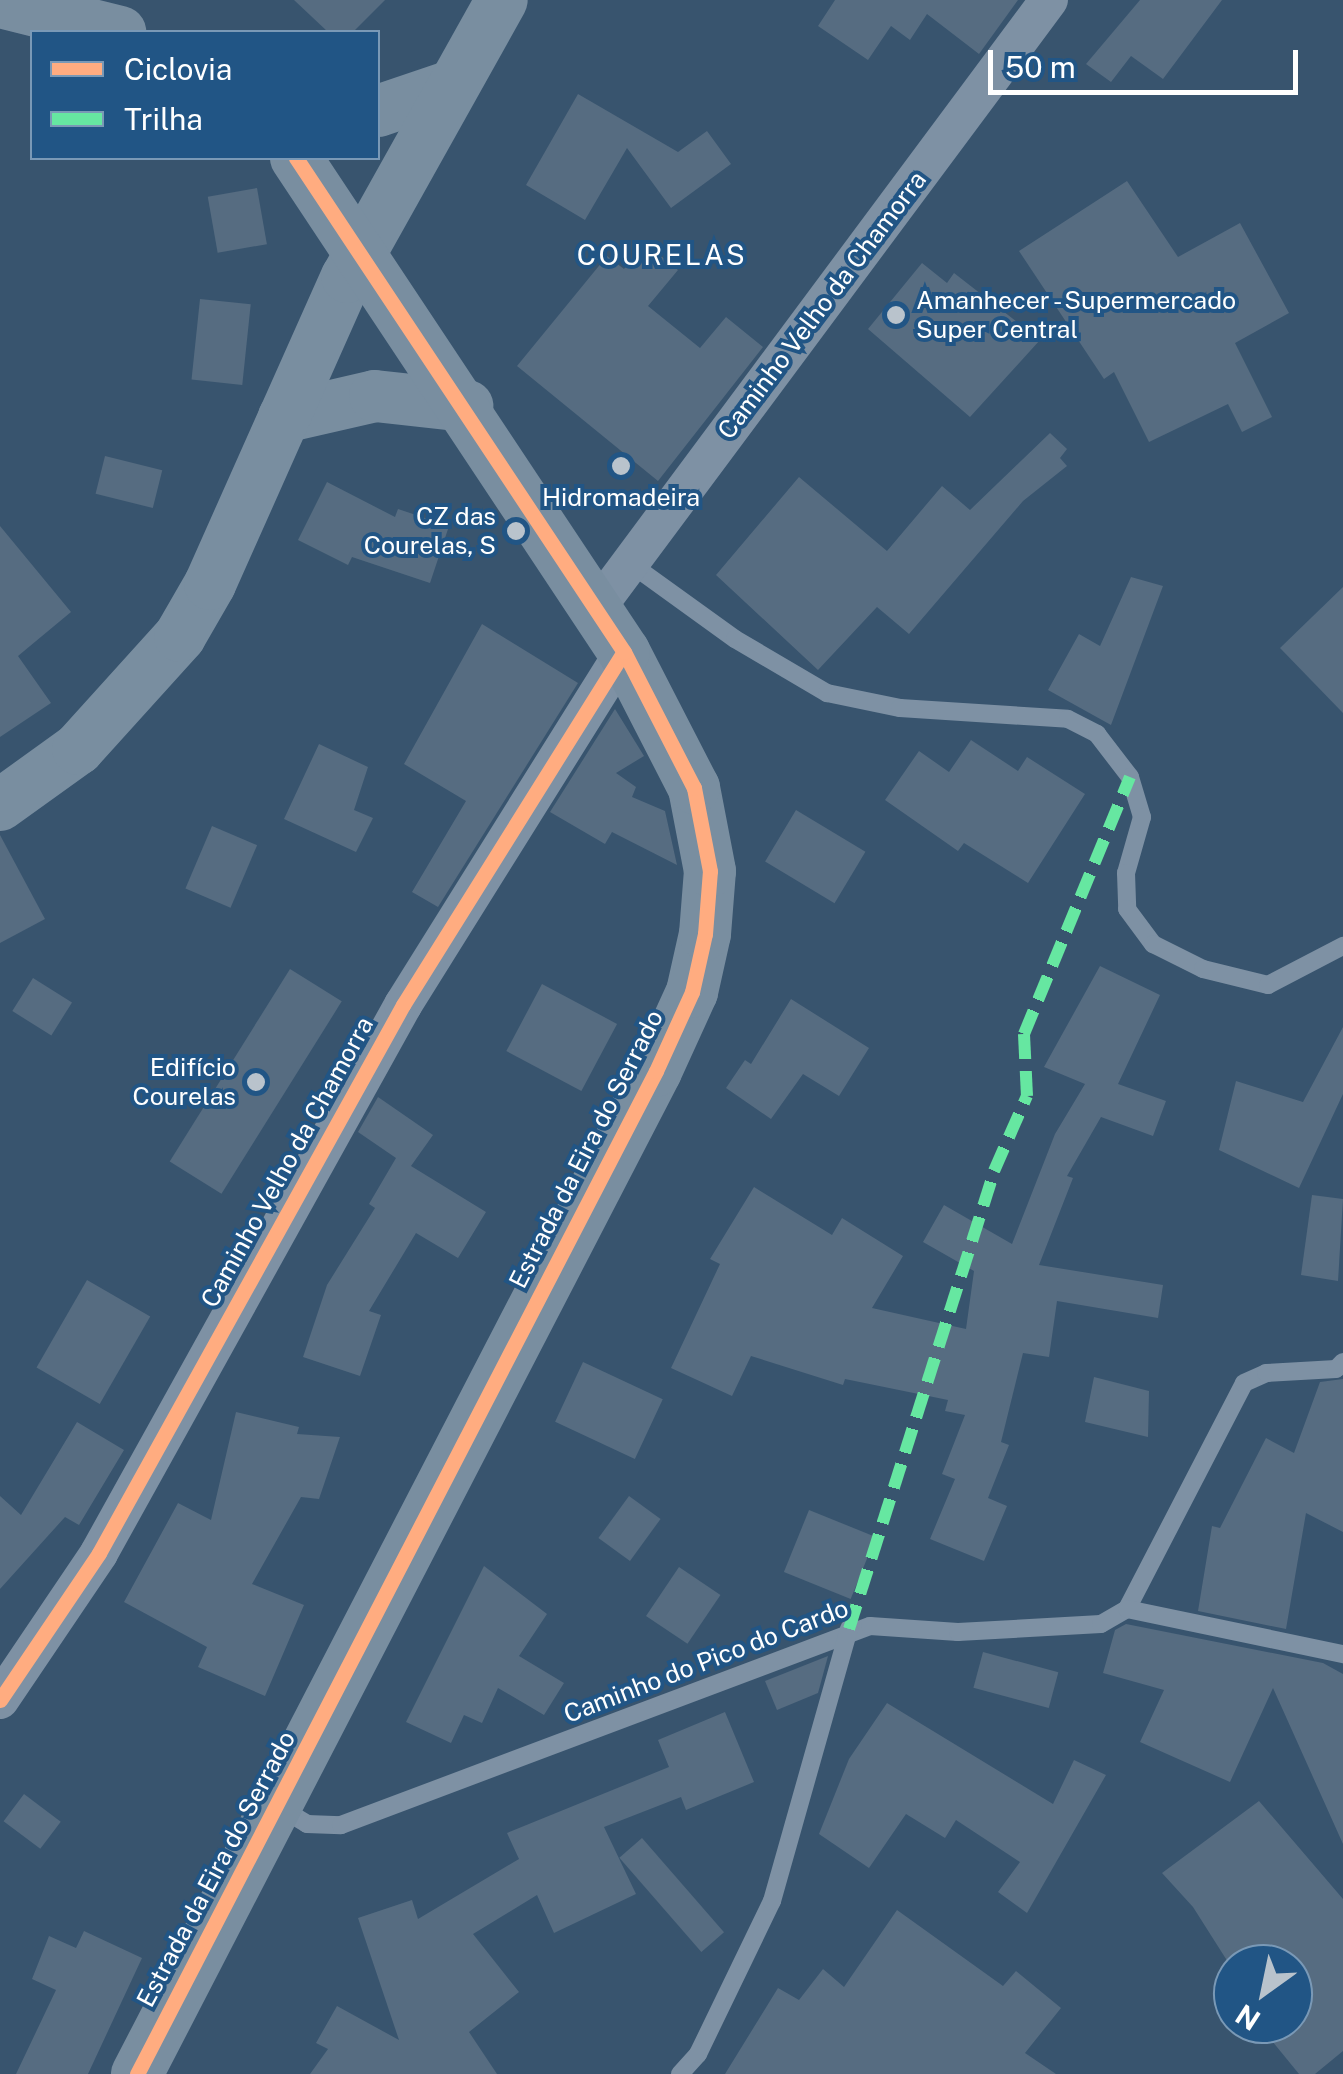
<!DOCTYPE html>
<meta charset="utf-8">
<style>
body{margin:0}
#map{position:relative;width:1343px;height:2074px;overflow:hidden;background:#38546e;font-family:"Public Sans",sans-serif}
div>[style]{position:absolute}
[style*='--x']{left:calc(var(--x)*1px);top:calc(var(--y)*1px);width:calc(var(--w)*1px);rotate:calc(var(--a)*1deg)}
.building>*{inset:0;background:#566c81;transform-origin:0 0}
.lane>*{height:18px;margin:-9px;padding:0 9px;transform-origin:9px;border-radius:9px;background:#7e91a4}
.street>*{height:38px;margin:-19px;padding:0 19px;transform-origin:19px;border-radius:19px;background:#7e91a4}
.secondary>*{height:52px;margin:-26px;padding:0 26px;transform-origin:26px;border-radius:26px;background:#798ea0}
.quiet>*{height:12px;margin-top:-6px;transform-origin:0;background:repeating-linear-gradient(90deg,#66e7a1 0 25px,transparent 0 37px)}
.cycleway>*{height:15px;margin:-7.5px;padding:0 7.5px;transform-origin:7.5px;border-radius:7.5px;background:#ffac80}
.dots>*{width:28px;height:28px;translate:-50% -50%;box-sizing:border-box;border:5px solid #215585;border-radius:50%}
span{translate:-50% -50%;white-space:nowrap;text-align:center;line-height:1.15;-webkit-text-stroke:8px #215585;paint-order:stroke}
.poi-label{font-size:25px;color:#fff}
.left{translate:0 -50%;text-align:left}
.right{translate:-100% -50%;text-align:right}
.street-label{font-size:25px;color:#fff}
.neighbourhood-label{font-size:28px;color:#fff;letter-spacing:2.5px}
.legend{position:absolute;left:30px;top:30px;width:350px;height:130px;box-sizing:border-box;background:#215585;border:2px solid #7a99b6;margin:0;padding:12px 18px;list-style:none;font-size:30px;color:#fff}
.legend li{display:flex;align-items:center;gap:20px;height:50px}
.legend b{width:50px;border:2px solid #7a99b6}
.north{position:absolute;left:1213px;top:1944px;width:100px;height:100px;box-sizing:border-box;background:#215585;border:2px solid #7a99b6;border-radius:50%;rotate:213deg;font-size:28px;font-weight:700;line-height:40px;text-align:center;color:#fff}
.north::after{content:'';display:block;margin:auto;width:35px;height:45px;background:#b9c3cc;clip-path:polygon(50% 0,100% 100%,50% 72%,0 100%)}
.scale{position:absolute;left:988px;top:50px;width:310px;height:45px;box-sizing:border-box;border:5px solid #fff;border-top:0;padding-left:12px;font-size:30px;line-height:35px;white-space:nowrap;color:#fff;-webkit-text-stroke:8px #215585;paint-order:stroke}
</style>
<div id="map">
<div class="building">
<div style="clip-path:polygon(294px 0,385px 0,353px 32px,328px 32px)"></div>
<div style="clip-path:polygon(835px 0,1018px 0,979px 54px,927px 14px,910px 40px,891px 26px,868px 60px,818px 26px)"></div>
<div style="clip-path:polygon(1140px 0,1222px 0,1163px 79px,1131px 56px,1111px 82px,1086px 64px)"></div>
<div style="clip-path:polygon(578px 94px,678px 152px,707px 131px,731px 164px,671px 208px,627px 148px,585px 220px,526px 185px)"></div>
<div style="clip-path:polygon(1127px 181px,1178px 257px,1240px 223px,1289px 313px,1235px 343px,1272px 417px,1242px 432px,1228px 404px,1149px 442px,1114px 372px,1104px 379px,1019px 251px)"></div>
<div style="left:257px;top:188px;width:57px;height:50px;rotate:80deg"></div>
<div style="clip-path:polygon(645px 243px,678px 270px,648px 306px,700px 348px,726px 317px,763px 347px,658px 481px,517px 366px,607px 256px,624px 269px)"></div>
<div style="clip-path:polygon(922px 263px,947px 283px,954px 273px,1040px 340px,970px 417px,868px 329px)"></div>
<div style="left:200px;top:299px;width:51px;height:81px;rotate:6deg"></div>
<div style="clip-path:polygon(1050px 433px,1067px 449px,1060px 458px,1067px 466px,1023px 501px,909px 634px,877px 607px,818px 670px,716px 575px,799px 477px,887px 551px,942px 486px,970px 510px)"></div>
<div style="left:105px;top:456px;width:59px;height:39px;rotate:14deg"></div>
<div style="clip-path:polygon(327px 482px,395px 517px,398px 509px,449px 526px,430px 583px,352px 557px,348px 565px,298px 540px)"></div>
<div style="clip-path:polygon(0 526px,71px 612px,18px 656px,51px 703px,0 737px)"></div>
<div style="clip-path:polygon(1131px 577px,1163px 586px,1111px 725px,1048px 690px,1079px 634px,1100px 646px)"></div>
<div style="clip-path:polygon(1343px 587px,1343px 713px,1280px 648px)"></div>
<div style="clip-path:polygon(482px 624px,578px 683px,438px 907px,412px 892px,466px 801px,404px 764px)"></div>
<div style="clip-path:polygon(615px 709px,644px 756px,616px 773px,636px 787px,632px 797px,665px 811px,677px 865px,612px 832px,605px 844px,550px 812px)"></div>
<div style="clip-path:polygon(971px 740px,1018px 771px,1027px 757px,1085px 794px,1028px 883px,964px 843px,958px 851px,885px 800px,919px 751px,949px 772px)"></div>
<div style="clip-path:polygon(319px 744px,368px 767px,354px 810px,373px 818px,356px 852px,284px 819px)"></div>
<div style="left:796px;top:810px;width:81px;height:60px;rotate:31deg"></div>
<div style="left:212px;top:826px;width:49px;height:68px;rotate:23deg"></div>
<div style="clip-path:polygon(0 835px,45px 919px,0 943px)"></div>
<div style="clip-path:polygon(1100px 966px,1160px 995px,1118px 1084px,1166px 1101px,1153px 1136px,1101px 1117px,1067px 1176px,1073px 1178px,1039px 1265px,1163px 1285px,1158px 1318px,1057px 1301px,1049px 1357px,1023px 1353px,1001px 1442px,1009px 1445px,988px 1498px,1007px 1506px,984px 1561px,930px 1539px,955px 1479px,942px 1474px,965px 1415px,945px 1411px,948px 1400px,845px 1379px,843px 1385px,751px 1356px,732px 1396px,671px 1368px,720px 1264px,710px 1259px,754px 1187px,832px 1235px,842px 1218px,903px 1256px,872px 1308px,966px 1329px,974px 1271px,923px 1242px,944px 1205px,1012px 1244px,1055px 1134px,1085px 1084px,1044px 1067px)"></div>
<div style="left:290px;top:969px;width:61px;height:227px;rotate:32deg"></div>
<div style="left:33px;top:978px;width:46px;height:39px;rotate:32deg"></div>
<div style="left:542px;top:984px;width:85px;height:76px;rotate:28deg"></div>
<div style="clip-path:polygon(791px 999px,869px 1048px,839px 1096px,803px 1074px,771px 1119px,726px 1088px,745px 1060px,751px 1064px)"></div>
<div style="clip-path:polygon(1343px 1027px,1343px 1094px,1299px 1188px,1219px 1150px,1236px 1081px,1303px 1102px)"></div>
<div style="clip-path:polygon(378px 1097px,433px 1135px,411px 1166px,486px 1212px,458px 1258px,416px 1233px,369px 1311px,381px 1315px,360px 1376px,303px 1357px,327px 1285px,375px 1208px,369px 1204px,396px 1158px,358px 1132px)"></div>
<div style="clip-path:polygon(1312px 1195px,1343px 1199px,1338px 1281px,1301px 1275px)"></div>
<div style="left:87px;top:1280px;width:73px;height:101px;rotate:30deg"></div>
<div style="left:583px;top:1362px;width:88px;height:66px;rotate:25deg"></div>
<div style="clip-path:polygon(1094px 1377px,1149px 1391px,1148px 1437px,1085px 1422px)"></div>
<div style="clip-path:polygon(1343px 1379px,1343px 1532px,1306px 1513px,1286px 1629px,1198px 1611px,1212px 1526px,1220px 1528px,1266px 1438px,1294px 1453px,1320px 1382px)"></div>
<div style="clip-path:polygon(236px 1412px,299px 1427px,297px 1434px,340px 1437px,319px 1499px,301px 1497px,252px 1584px,304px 1605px,265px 1696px,198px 1667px,207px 1647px,124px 1602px,178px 1503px,211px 1520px)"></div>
<div style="clip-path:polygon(77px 1422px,124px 1450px,79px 1525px,65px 1517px,0 1589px,0 1496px,21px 1515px)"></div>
<div style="left:629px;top:1496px;width:39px;height:52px;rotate:36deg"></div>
<div style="left:809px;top:1510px;width:72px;height:67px;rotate:22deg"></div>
<div style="clip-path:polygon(484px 1566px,547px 1614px,519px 1656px,564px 1683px,544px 1715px,498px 1688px,482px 1723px,464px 1715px,451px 1743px,406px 1722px)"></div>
<div style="left:679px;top:1567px;width:50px;height:59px;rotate:34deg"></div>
<div style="clip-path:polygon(1126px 1624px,1323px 1663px,1343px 1674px,1343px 1844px,1273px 1688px,1230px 1782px,1140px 1742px,1164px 1690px,1103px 1673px,1115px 1630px)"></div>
<div style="left:983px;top:1652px;width:78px;height:37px;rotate:15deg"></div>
<div style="clip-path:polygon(828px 1656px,818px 1693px,777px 1710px,765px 1681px)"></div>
<div style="clip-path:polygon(887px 1703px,1053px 1804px,1074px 1760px,1106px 1775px,1027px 1913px,998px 1892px,1020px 1862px,956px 1820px,945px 1838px,906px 1814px,869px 1868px,819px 1834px,849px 1759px)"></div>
<div style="clip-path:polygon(725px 1712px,754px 1782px,686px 1810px,681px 1797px,604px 1827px,636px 1894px,554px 1933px,537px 1895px,473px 1934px,519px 1992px,469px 2032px,497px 2074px,310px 2074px,328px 2049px,316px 2043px,337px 2006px,399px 2040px,358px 1918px,412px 1900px,418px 1919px,519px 1859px,507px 1833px,669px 1767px,658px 1740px)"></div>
<div style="left:24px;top:1794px;width:46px;height:34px;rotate:37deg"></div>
<div style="clip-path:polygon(1259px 1801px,1343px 1899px,1343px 2051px,1315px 2074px,1299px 2074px,1259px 2025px,1293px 2024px,1293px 1964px,1233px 1964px,1233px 1970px,1193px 1907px,1162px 1873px)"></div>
<div style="left:642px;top:1838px;width:125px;height:30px;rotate:49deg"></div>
<div style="clip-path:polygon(897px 1910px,1003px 1986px,1016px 1971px,1061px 2008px,1025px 2053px,1056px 2074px,725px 2074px,778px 1988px,799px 2000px,823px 1969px,844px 1987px)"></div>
<div style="clip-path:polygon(84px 1931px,142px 1958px,88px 2074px,16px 2074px,56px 1990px,32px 1979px,49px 1936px,76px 1948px)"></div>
</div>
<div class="lane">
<div style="--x:631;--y:564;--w:128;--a:35.8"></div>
<div style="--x:735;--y:639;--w:107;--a:30.4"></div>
<div style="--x:827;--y:693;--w:75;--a:11.6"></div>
<div style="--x:900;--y:708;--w:168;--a:3.7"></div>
<div style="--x:1068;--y:719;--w:33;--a:27"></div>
<div style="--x:1097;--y:734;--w:54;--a:52.5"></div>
<div style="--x:1130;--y:777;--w:42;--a:73.3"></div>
<div style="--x:1142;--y:817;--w:58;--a:105.9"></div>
<div style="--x:1126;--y:873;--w:36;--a:88"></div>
<div style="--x:1127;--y:909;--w:44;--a:53.4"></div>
<div style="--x:1153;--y:944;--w:56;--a:26.6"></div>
<div style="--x:1203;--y:969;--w:67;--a:13.8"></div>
<div style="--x:1268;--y:985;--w:85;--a:-27.5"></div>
<div style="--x:1127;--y:1609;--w:254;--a:-62.6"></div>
<div style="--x:1244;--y:1383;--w:24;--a:-24"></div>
<div style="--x:1266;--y:1373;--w:70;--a:-3.3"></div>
<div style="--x:1336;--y:1369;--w:10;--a:-45"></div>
<div style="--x:279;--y:1807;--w:33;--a:31"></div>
<div style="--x:307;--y:1824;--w:34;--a:2"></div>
<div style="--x:341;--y:1825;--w:565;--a:-20.62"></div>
<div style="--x:870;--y:1626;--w:88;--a:3.9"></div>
<div style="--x:958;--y:1632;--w:143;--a:-3.2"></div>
<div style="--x:1101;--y:1624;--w:30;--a:-30"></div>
<div style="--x:1127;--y:1609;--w:221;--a:11.8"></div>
<div style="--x:680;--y:2074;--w:27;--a:-48"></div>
<div style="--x:698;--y:2054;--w:170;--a:-64.2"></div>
<div style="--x:772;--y:1901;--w:283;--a:-74.2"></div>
</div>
<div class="street">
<div style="--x:596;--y:609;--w:759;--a:-53.36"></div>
<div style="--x:0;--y:1700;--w:177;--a:-56"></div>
<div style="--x:99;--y:1553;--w:627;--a:-60.98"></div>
<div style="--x:403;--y:1005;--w:416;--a:-58"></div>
</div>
<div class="secondary">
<div style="--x:0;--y:2;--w:124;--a:14"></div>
<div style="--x:378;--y:111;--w:78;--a:-18.7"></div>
<div style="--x:284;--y:417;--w:93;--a:-13"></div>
<div style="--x:375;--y:396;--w:93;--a:6.2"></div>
<div style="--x:0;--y:805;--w:96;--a:-35.7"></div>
<div style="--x:78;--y:749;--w:152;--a:-47.9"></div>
<div style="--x:180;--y:636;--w:60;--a:-60"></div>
<div style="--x:210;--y:584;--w:336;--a:-66"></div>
<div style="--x:347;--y:277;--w:317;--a:-60.8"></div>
<div style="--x:137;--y:2074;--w:1129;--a:-62.64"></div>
<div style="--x:656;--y:1071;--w:87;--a:-65.5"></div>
<div style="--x:692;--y:992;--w:59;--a:-77.4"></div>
<div style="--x:705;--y:934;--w:63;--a:-85.5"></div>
<div style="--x:710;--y:871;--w:85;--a:-100.9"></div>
<div style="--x:694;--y:788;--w:153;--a:-117.2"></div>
<div style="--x:624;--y:652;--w:593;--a:-123.58"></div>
</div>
<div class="quiet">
<div style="--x:849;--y:1629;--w:480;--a:-72.4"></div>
<div style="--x:994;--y:1171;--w:82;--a:-66.3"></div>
<div style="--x:1027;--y:1096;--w:62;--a:-92.8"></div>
<div style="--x:1024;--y:1034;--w:278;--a:-67.6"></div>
</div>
<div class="cycleway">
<div style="--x:0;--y:1700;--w:177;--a:-56"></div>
<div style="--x:99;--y:1553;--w:627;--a:-60.98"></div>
<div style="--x:403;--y:1005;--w:416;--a:-58"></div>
<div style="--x:137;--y:2074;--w:1129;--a:-62.64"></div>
<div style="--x:656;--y:1071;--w:87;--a:-65.5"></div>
<div style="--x:692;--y:992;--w:59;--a:-77.4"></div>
<div style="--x:705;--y:934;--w:63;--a:-85.5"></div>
<div style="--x:710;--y:871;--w:85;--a:-100.9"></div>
<div style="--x:694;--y:788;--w:153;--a:-117.2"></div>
<div style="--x:624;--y:652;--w:593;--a:-123.58"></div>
</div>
<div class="dots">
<div style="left:896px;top:315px;background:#b9c3cc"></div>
<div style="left:621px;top:466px;background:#b9c3cc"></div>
<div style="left:516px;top:531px;background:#b9c3cc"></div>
<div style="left:256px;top:1082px;background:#b9c3cc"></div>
</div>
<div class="poi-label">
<span class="left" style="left:916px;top:315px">Amanhecer - Supermercado<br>Super Central</span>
<span style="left:621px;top:497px">Hidromadeira</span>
<span class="right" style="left:496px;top:531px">CZ das<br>Courelas, S</span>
<span class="right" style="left:236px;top:1082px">Edifício<br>Courelas</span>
</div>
<div class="street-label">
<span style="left:822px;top:305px;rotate:-53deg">Caminho Velho da Chamorra</span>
<span style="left:586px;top:1149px;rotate:-63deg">Estrada da Eira do Serrado</span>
<span style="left:287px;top:1162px;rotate:-61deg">Caminho Velho da Chamorra</span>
<span style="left:706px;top:1661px;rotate:-21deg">Caminho do Pico do Cardo</span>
<span style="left:216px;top:1869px;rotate:-62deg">Estrada da Eira do Serrado</span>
</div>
<div class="neighbourhood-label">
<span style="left:662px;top:255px">COURELAS</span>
</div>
<ul class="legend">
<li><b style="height:12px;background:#ffac80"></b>Ciclovia</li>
<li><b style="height:12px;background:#66e7a1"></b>Trilha</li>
</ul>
<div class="north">N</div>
<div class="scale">50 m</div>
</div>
